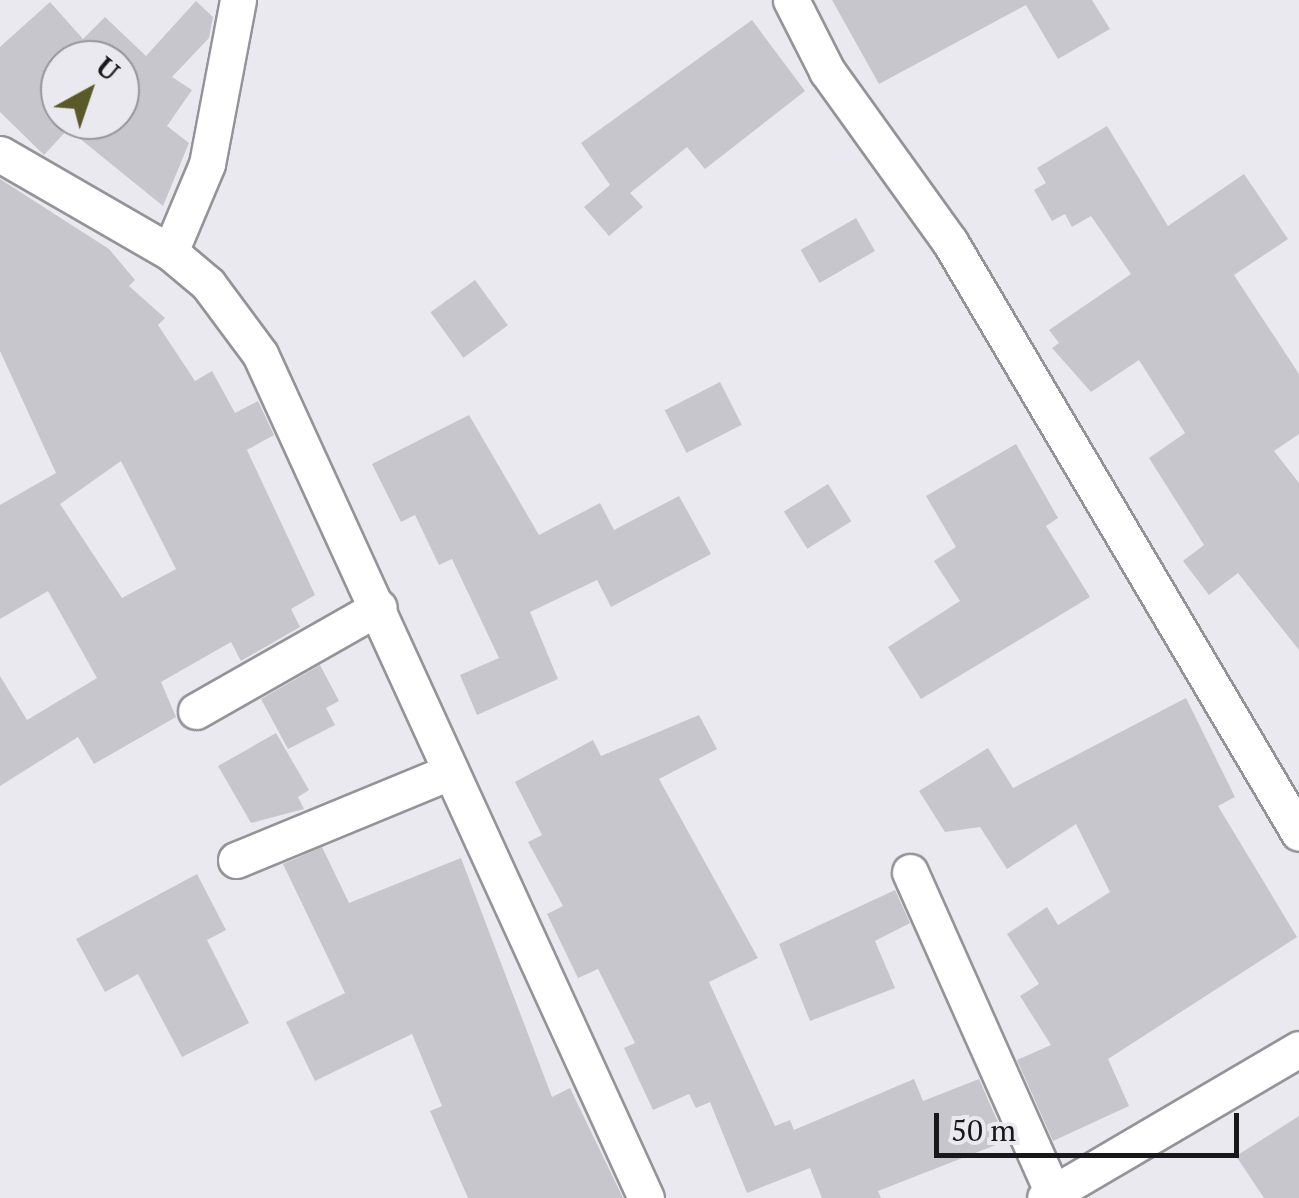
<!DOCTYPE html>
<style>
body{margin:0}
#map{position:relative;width:1299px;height:1198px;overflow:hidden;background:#e9e9ef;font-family:"PT Serif",serif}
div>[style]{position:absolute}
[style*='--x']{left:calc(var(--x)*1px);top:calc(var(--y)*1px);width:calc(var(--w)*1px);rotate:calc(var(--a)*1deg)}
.building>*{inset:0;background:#c6c6cc;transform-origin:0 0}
.roads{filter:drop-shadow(2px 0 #939399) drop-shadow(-2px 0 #939399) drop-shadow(0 2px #939399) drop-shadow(0 -2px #939399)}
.minor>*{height:35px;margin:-17.5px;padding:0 17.5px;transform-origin:17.5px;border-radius:17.5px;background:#fff}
span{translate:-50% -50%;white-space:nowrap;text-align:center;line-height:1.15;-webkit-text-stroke:8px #e9e9ef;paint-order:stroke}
.north{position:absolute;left:40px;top:40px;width:100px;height:100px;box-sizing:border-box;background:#e9e9ef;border:2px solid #95959a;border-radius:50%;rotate:40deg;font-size:28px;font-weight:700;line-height:40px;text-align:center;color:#18181a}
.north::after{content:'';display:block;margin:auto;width:35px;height:45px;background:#595a27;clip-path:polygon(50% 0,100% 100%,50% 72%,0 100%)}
.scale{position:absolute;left:934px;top:1113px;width:305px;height:45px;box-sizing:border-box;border:5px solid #18181a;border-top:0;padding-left:12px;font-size:30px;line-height:35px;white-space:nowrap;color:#18181a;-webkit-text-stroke:8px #e9e9ef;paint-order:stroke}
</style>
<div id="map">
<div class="building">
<div style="clip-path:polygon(832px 0,1092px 0,1110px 29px,1058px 59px,1026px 5px,879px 84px)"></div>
<div style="clip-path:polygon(evenodd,196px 1px,213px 17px,209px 38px,172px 77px,192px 90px,167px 126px,189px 143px,163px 206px,68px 129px,44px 155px,0 112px,0 47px,50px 2px,83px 39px,105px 17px,146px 56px,196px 1px,60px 60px,120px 60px,120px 120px,60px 120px,60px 60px)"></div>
<div style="clip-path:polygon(752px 20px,805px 91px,705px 169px,687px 147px,630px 193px,643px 207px,609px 236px,584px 207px,610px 185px,581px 143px)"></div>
<div style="clip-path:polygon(1107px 126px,1168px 226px,1244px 174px,1288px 239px,1234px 275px,1299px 374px,1299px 434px,1274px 451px,1299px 483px,1299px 650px,1238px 573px,1209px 595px,1183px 561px,1204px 545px,1149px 458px,1185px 433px,1139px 360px,1091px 392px,1052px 348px,1059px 343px,1049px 330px,1131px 274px,1091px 216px,1072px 227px,1065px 214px,1052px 221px,1034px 190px,1046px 183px,1037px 168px)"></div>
<div style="clip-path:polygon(evenodd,0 179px,109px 249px,135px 280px,129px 286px,165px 318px,158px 325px,195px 381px,212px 371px,235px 413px,258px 401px,274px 435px,247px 450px,315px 595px,291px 609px,300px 627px,241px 661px,231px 642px,161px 682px,176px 717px,94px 764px,78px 737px,0 786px,0 676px,27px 720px,97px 678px,48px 591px,0 619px,0 505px,56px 473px,0 351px,0 179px,121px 461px,176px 569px,122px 598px,60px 504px,121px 461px)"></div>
<div style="left:856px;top:218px;width:38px;height:64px;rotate:60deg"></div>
<div style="left:475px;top:280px;width:56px;height:55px;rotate:54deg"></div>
<div style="left:720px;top:382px;width:48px;height:62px;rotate:63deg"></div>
<div style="clip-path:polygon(469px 415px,539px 535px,600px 503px,614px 530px,679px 496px,711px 554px,611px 607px,597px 580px,530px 612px,558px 679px,477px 715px,460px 675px,499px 658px,452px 559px,439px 565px,415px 515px,401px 522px,372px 464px)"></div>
<div style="clip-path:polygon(1016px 444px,1058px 518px,1046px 526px,1090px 597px,921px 699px,888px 647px,960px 601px,934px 561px,956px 547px,926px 496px)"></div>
<div style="left:828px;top:484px;width:44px;height:52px;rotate:58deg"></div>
<div style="clip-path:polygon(320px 665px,339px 701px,326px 708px,335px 725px,288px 749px,261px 699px)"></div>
<div style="clip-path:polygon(1186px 698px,1235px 797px,1218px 806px,1297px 937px,1108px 1059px,1129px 1106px,1053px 1141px,1017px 1060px,1051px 1045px,1020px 996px,1039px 984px,1007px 934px,1047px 907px,1058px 925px,1110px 892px,1076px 824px,1007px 869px,980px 827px,945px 832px,919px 791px,988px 748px,1013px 788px)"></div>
<div style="clip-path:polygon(699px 715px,717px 749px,659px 779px,758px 958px,709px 982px,775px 1126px,790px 1120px,794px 1130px,914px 1079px,923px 1101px,979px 1079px,1006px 1141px,878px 1191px,881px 1198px,822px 1198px,810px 1168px,747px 1193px,710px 1102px,696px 1108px,689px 1094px,653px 1110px,624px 1048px,635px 1043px,598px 969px,578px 978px,547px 914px,563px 906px,528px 842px,542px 835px,515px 782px,593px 740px,601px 756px)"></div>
<div style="clip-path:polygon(276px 733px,309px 790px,298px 797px,304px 809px,251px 823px,218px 766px)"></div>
<div style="clip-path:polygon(322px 847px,349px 903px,461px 858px,552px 1097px,570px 1088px,623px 1198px,468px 1198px,430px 1111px,442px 1106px,412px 1034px,315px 1081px,286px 1022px,345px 993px,283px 864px)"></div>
<div style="clip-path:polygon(197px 874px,226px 930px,207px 940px,249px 1023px,182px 1057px,138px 974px,105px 992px,76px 939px)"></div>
<div style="clip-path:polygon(895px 890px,910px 923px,875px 941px,895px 988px,810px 1021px,779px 944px)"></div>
<div style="clip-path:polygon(1299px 1116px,1299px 1198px,1264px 1198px,1236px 1156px)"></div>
</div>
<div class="roads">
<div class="minor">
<div style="--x:791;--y:0;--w:80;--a:63.1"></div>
<div style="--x:827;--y:71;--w:211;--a:54.3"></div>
<div style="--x:950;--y:242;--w:686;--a:59.44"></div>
<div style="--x:0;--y:154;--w:196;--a:30"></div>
<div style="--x:170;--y:252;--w:50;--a:40.1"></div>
<div style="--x:208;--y:284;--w:87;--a:53.4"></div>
<div style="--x:260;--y:354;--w:928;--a:65.42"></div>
<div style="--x:170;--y:252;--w:95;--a:-67.2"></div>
<div style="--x:207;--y:164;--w:167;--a:-79.3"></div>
<div style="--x:196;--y:711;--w:210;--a:-29.6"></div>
<div style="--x:236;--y:860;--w:228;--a:-22.4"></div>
<div style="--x:910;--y:872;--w:357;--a:66"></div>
<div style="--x:1045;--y:1198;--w:294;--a:-30.4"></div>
</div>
</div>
<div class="north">U</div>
<div class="scale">50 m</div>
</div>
